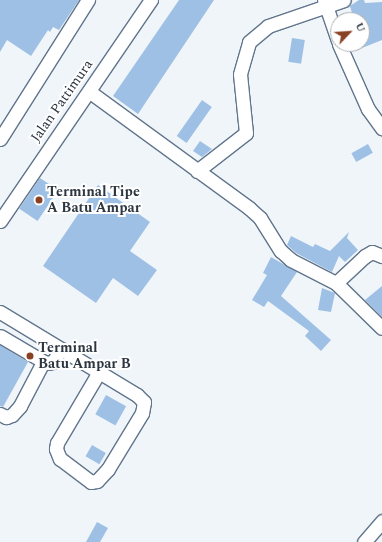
<!DOCTYPE html>
<style>
body{margin:0}
#map{position:relative;width:382px;height:542px;overflow:hidden;background:#f0f5fa;font-family:Spectral,serif}
div>[style]{position:absolute}
[style*='--x']{left:calc(var(--x)*1px);top:calc(var(--y)*1px);width:calc(var(--w)*1px);rotate:calc(var(--a)*1deg)}
.building>*{inset:0;background:#9fc0e5;transform-origin:0 0}
.roads{filter:drop-shadow(1px 0 #61758b) drop-shadow(-1px 0 #61758b) drop-shadow(0 1px #61758b) drop-shadow(0 -1px #61758b)}
.minor>*{height:13px;margin:-6.5px;padding:0 6.5px;transform-origin:6.5px;border-radius:6.5px;background:#fff}
.dots>*{width:11px;height:11px;translate:-50% -50%;box-sizing:border-box;border:2px solid #fff;border-radius:50%}
span{translate:-50% -50%;white-space:nowrap;text-align:center;line-height:1.15;-webkit-text-stroke:4px #fff;paint-order:stroke}
.street-label{font-size:14px;color:#2d3640}
.poi-label{font-size:14px;color:#2d3640;font-weight:700}
.left{translate:0 -50%;text-align:left}
.north{position:absolute;left:330px;top:12px;width:40px;height:40px;box-sizing:border-box;background:#fff;border:1px solid #abafb3;border-radius:50%;rotate:65deg;font-size:11px;font-weight:700;line-height:16px;text-align:center;color:#2d3640}
.north::after{content:'';display:block;margin:auto;width:14px;height:18px;background:#894023;clip-path:polygon(50% 0,100% 100%,50% 72%,0 100%)}
</style>
<div id="map">
<div class="building">
<div style="clip-path:polygon(0 0,79px 0,59px 30px,53px 27px,50px 32px,48px 30px,31px 56px,7px 40px,0 52px)"></div>
<div style="clip-path:polygon(179px 0,214px 0,138px 114px,113px 96px)"></div>
<div style="clip-path:polygon(359px 0,364px 0,365px 3px,382px 2px,382px 40px,362px 48px,362px 20px,354px 20px,350px 6px)"></div>
<div style="left:292px;top:38px;width:13px;height:24px;rotate:9deg"></div>
<div style="left:202px;top:100px;width:12px;height:44px;rotate:35deg"></div>
<div style="clip-path:polygon(200px 141px,212px 149px,202px 157px,193px 151px)"></div>
<div style="left:368px;top:144px;width:10px;height:19px;rotate:61deg"></div>
<div style="left:40px;top:178px;width:22px;height:37px;rotate:34deg"></div>
<div style="clip-path:polygon(98px 185px,150px 222px,130px 251px,157px 270px,138px 296px,113px 278px,96px 303px,43px 266px)"></div>
<div style="clip-path:polygon(349px 232px,347px 238px,358px 250px,345px 262px,339px 256px,332px 272px,296px 253px,287px 245px,291px 236px,313px 247px,315px 244px,330px 251px)"></div>
<div style="clip-path:polygon(271px 257px,297px 272px,281px 296px,331px 340px,321px 351px,305px 336px,309px 331px,268px 301px,264px 307px,252px 300px,267px 275px,263px 273px)"></div>
<div style="clip-path:polygon(382px 286px,382px 317px,365px 300px)"></div>
<div style="clip-path:polygon(322px 288px,335px 293px,331px 312px,318px 310px)"></div>
<div style="clip-path:polygon(0 345px,28px 362px,3px 407px,0 406px)"></div>
<div style="left:106px;top:395px;width:23px;height:22px;rotate:29deg"></div>
<div style="left:92px;top:445px;width:16px;height:13px;rotate:30deg"></div>
<div style="clip-path:polygon(97px 522px,108px 528px,100px 542px,86px 542px)"></div>
</div>
<div class="roads">
<div class="minor">
<div style="--x:324;--y:0;--w:43;--a:71.1"></div>
<div style="--x:339;--y:44;--w:71;--a:66"></div>
<div style="--x:368;--y:109;--w:24;--a:54"></div>
<div style="--x:90;--y:92;--w:197;--a:36.1"></div>
<div style="--x:249;--y:208;--w:15;--a:42"></div>
<div style="--x:260;--y:218;--w:39;--a:58"></div>
<div style="--x:281;--y:251;--w:13;--a:42"></div>
<div style="--x:291;--y:260;--w:51;--a:27.1"></div>
<div style="--x:336;--y:283;--w:64;--a:44.4"></div>
<div style="--x:0;--y:139;--w:165;--a:-57.7"></div>
<div style="--x:197;--y:171;--w:62;--a:-37.8"></div>
<div style="--x:246;--y:133;--w:59;--a:-95.8"></div>
<div style="--x:240;--y:74;--w:33;--a:-74"></div>
<div style="--x:249;--y:42;--w:25;--a:-40"></div>
<div style="--x:268;--y:26;--w:80;--a:-18.9"></div>
<div style="--x:0;--y:221;--w:268;--a:-55.7"></div>
<div style="--x:336;--y:283;--w:40;--a:-43"></div>
<div style="--x:365;--y:256;--w:8;--a:-30"></div>
<div style="--x:372;--y:252;--w:11;--a:22"></div>
<div style="--x:0;--y:312;--w:71;--a:31.2"></div>
<div style="--x:61;--y:349;--w:15;--a:122"></div>
<div style="--x:53;--y:362;--w:7;--a:172"></div>
<div style="--x:46;--y:363;--w:53;--a:-149.6"></div>
<div style="--x:61;--y:349;--w:89;--a:31.2"></div>
<div style="--x:137;--y:395;--w:10;--a:45"></div>
<div style="--x:144;--y:402;--w:11;--a:100"></div>
<div style="--x:142;--y:413;--w:66;--a:121.3"></div>
<div style="--x:108;--y:469;--w:16;--a:133"></div>
<div style="--x:97;--y:481;--w:6;--a:171"></div>
<div style="--x:91;--y:482;--w:39;--a:-143"></div>
<div style="--x:60;--y:459;--w:11;--a:-112"></div>
<div style="--x:56;--y:449;--w:6;--a:-81"></div>
<div style="--x:57;--y:443;--w:82;--a:-59.4"></div>
<div style="--x:0;--y:414;--w:7;--a:27"></div>
<div style="--x:6;--y:417;--w:6;--a:-18"></div>
<div style="--x:12;--y:415;--w:12;--a:-48"></div>
<div style="--x:20;--y:406;--w:50;--a:-62.4"></div>
<div style="--x:364;--y:542;--w:28;--a:-49"></div>
</div>
</div>
<div class="dots">
<div style="left:39px;top:200px;background:#894023"></div>
<div style="left:30px;top:356px;background:#894023"></div>
</div>
<div class="street-label">
<span style="left:62px;top:101px;rotate:-55deg">Jalan Pattimura</span>
</div>
<div class="poi-label">
<span class="left" style="left:47px;top:200px">Terminal Tipe<br>A Batu Ampar</span>
<span class="left" style="left:38px;top:356px">Terminal<br>Batu Ampar B</span>
</div>
<div class="north">U</div>
</div>
